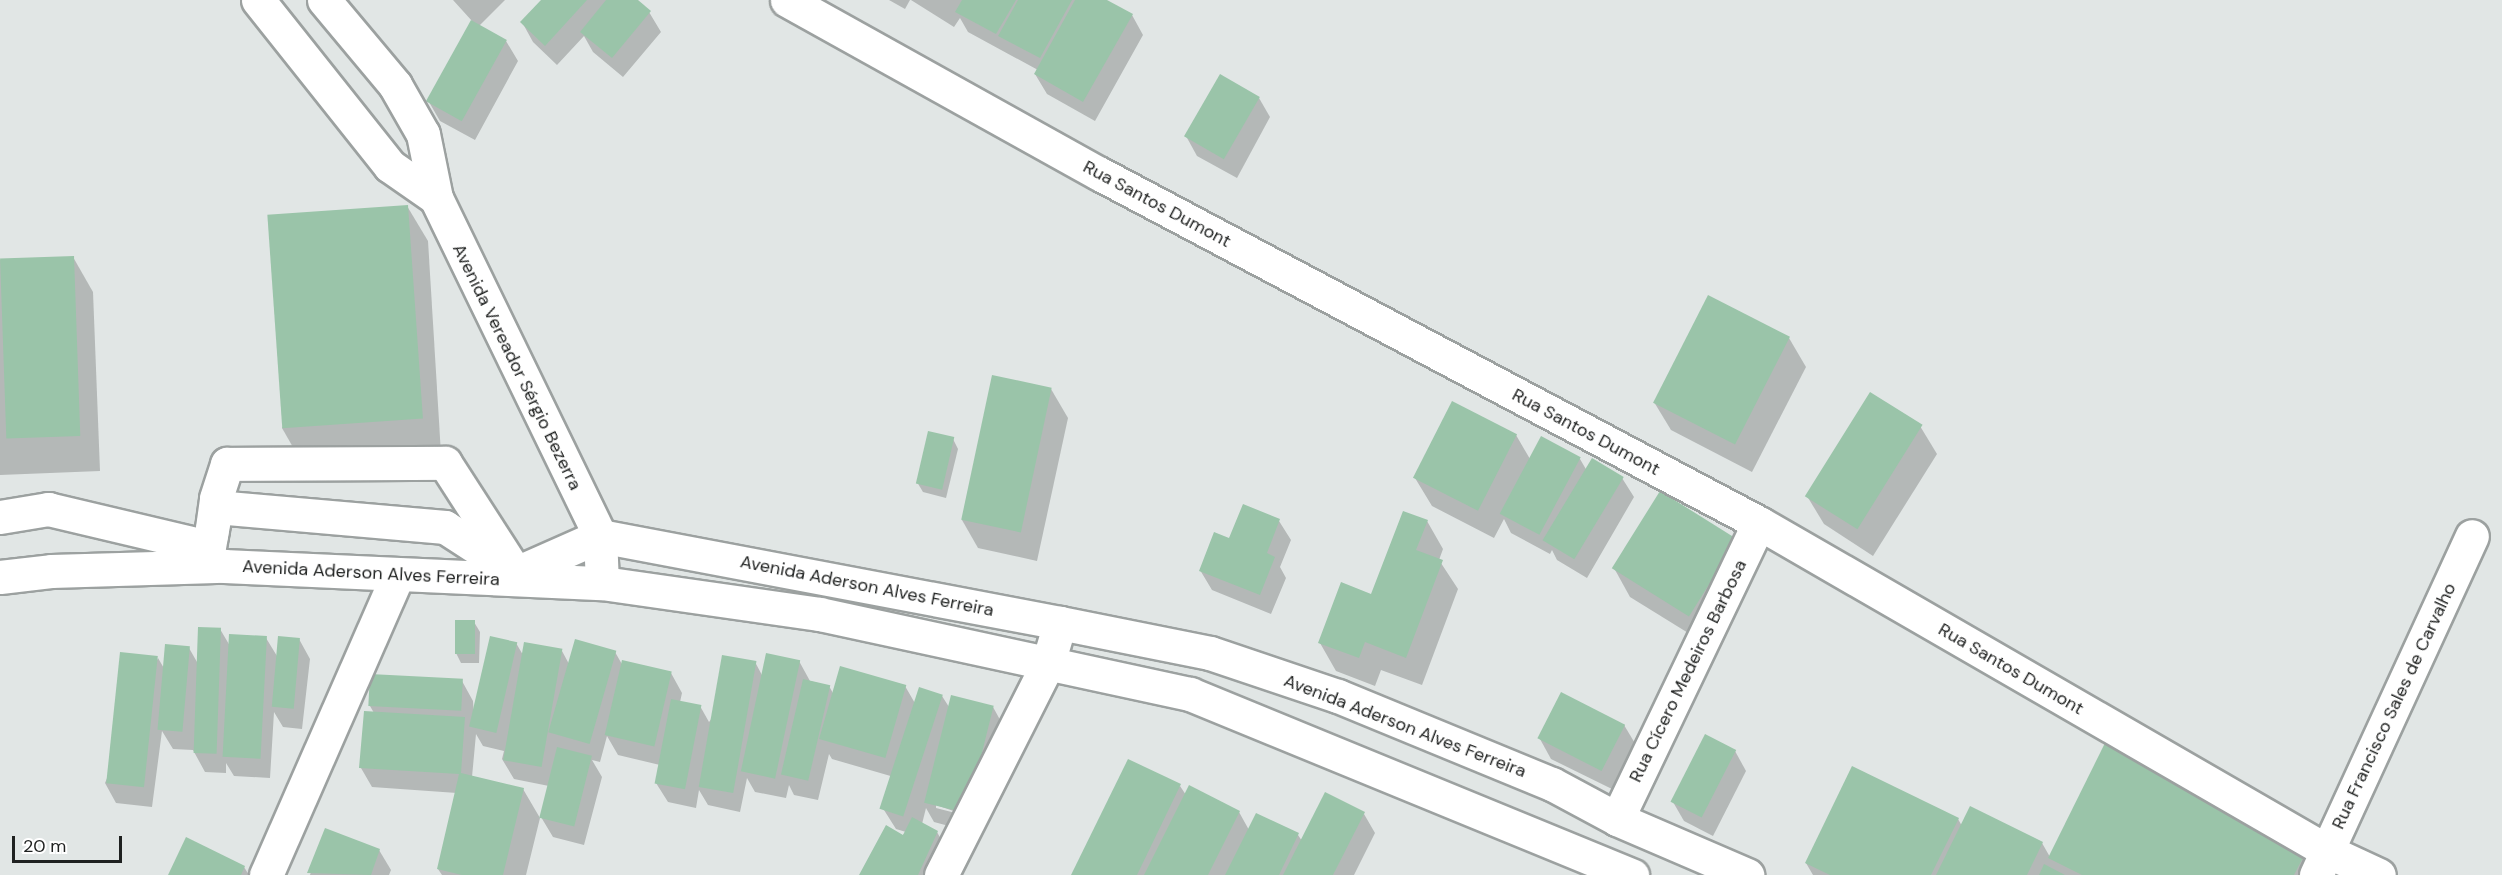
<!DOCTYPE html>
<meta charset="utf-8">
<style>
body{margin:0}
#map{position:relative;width:2502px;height:875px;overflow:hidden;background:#e1e6e5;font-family:"DM Sans",sans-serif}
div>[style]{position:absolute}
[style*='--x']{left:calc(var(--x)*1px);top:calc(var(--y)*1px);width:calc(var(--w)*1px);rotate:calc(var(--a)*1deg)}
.shadow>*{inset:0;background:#0003}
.building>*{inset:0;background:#9ac4a9;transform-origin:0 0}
.roads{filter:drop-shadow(2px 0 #9ca1a0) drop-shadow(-2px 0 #9ca1a0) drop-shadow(0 2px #9ca1a0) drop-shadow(0 -2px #9ca1a0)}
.minor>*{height:33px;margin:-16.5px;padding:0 16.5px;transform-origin:16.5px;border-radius:16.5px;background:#fff}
.major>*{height:33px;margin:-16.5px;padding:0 16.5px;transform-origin:16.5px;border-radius:16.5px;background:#fff}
span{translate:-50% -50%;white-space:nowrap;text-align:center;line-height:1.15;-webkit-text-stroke:4.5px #fff;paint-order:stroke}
.street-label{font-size:18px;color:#1f2120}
.scale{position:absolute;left:12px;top:836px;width:110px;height:27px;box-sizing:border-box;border:3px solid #1f2120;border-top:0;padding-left:8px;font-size:18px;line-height:21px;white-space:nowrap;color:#1f2120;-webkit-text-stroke:4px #fff;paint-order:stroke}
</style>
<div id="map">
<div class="shadow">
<div style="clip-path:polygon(453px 0,505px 0,479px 26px,506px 41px,518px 61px,475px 140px,440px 121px,429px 102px,472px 21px)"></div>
<div style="clip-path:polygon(543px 0,636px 0,649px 12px,661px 32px,623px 77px,593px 52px,584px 36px,557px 65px,533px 42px,522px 22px)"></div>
<div style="clip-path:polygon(889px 0,910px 0,905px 9px)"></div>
<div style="clip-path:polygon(911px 0,1104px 0,1132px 15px,1143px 35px,1095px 121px,1047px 94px,1035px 74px,1038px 70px,968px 32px,960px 18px,954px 27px)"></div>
<div style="clip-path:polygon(1259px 98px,1270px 117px,1237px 178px,1197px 156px,1186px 136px)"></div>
<div style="clip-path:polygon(407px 206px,428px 241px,441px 454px,302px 463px,282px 428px)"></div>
<div style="clip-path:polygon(73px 257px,93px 292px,100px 471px,0 475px,0 260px)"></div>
<div style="clip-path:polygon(1789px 338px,1806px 367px,1752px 472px,1671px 430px,1654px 402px)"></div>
<div style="clip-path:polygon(1051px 389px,1068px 418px,1037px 561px,978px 548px,962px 520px)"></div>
<div style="clip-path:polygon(1920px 426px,1937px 454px,1873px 556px,1824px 524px,1807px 496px)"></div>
<div style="clip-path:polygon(1516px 435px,1530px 459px,1580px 459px,1587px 471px,1622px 478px,1634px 497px,1587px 578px,1557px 560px,1552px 550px,1550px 554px,1511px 533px,1504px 519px,1494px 538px,1432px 506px,1415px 478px)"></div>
<div style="clip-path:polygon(953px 439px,958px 449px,946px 498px,923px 492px,917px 482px)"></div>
<div style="clip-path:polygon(1279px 521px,1291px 540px,1280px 567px,1286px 578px,1271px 614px,1212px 590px,1200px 570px,1230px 540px)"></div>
<div style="clip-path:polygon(1427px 521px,1443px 549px,1439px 560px,1458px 589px,1422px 685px,1381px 670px,1375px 686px,1336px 671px,1320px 643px,1372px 596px)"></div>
<div style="clip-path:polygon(1736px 541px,1706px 644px,1630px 597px,1614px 568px)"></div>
<div style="clip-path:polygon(474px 622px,480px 632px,479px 663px,461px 663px,456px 653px)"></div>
<div style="clip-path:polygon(220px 629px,230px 646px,266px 638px,277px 656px,299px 639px,310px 659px,302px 729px,283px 727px,274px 712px,270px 778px,234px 776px,226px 763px,226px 773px,205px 772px,193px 750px,173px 749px,162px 731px,152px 807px,116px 803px,105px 783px,158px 658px,165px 670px,189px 648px,197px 662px)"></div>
<div style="clip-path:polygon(evenodd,516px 643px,523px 655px,562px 651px,569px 664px,615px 652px,623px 666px,671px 673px,682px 693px,680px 702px,700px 706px,709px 722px,755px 662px,763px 677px,799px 661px,810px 681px,829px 686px,834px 695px,905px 686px,916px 705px,942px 696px,949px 707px,993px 707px,1004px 727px,975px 833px,934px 822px,926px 808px,922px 824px,937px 832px,948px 852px,937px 875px,861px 875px,906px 832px,896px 829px,884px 810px,894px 777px,832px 759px,829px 754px,818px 800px,794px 795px,789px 785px,786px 798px,755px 792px,747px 778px,740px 812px,708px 805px,699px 790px,696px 808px,668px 802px,656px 783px,660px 765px,618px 755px,607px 736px,600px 762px,592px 760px,602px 777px,584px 845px,553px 837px,541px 817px,549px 786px,514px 779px,502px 759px,504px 751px,483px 746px,476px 734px,472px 777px,523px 789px,540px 818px,526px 875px,442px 875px,438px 869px,457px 793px,372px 787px,361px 768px,374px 713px,370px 706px,462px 681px,473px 701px,474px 717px,516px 643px,936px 805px,971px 817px,936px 808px,936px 805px)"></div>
<div style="clip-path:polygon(1624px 725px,1636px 745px,1614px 790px,1551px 759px,1540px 739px)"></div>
<div style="clip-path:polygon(1735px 751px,1746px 771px,1713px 836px,1684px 821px,1673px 802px)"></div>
<div style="clip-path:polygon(1180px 786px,1186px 795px,1239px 812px,1249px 830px,1298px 835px,1302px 841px,1364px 814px,1375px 833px,1354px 875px,1073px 875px)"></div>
<div style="clip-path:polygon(1958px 819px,1962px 826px,2042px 843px,2050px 857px,2308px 847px,2324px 875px,1813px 875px,1806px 863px)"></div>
<div style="clip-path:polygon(325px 830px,379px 850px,391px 870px,389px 875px,310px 875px)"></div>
<div style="clip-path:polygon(244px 867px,249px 875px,170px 875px)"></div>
</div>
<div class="building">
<div style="clip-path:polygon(541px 0,587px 0,545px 46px,520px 22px)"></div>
<div style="clip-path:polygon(606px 0,638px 0,651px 11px,612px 58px,580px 32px)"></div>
<div style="clip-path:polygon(962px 0,1016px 0,996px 34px,955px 12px)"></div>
<div style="clip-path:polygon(1018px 0,1072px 0,1040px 58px,998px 36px)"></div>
<div style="clip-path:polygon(1075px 0,1107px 0,1133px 14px,1083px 102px,1034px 74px)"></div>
<div style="left:471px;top:20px;width:41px;height:93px;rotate:29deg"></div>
<div style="left:1220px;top:74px;width:46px;height:72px;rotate:30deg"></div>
<div style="left:408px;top:205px;width:214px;height:141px;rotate:86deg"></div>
<div style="left:74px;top:256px;width:180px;height:74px;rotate:88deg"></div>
<div style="left:1708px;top:295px;width:92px;height:121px;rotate:27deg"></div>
<div style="left:992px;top:375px;width:61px;height:148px;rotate:12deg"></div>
<div style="left:1870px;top:392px;width:62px;height:123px;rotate:32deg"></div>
<div style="left:1452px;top:401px;width:73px;height:86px;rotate:27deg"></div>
<div style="left:928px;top:431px;width:27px;height:54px;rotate:13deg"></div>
<div style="left:1541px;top:436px;width:45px;height:88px;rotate:28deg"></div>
<div style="left:1592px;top:458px;width:37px;height:96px;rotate:31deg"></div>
<div style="left:1660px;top:491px;width:91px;height:91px;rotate:32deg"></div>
<div style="clip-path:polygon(1243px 504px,1280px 519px,1267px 553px,1275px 557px,1260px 595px,1199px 571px,1214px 532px,1229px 538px)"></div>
<div style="clip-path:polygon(1403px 511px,1428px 520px,1416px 550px,1443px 560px,1406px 658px,1365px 642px,1359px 658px,1318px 643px,1341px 582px,1371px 594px)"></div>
<div style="left:455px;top:620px;width:20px;height:34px"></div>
<div style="left:198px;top:627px;width:23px;height:126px;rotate:2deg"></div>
<div style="left:229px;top:634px;width:38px;height:123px;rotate:3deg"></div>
<div style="left:278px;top:636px;width:22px;height:71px;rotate:5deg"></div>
<div style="left:490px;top:636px;width:28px;height:93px;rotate:13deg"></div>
<div style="left:575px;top:639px;width:43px;height:97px;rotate:16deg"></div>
<div style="left:524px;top:642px;width:39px;height:120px;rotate:10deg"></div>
<div style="left:165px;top:644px;width:25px;height:86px;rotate:5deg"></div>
<div style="left:120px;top:652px;width:38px;height:132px;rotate:6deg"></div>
<div style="left:766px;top:653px;width:35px;height:121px;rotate:12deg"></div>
<div style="left:722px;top:655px;width:35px;height:134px;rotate:10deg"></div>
<div style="left:622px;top:660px;width:51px;height:77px;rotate:13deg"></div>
<div style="left:840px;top:666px;width:69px;height:76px;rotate:16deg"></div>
<div style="left:370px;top:674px;width:93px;height:32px;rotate:3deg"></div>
<div style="left:803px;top:679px;width:28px;height:98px;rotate:13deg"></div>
<div style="left:919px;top:687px;width:25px;height:128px;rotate:18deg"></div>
<div style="left:1561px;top:692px;width:72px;height:52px;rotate:27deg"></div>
<div style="left:951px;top:695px;width:44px;height:111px;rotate:14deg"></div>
<div style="left:671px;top:699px;width:31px;height:86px;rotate:11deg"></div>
<div style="clip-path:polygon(364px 711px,465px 717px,461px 773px,524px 788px,503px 875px,462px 875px,437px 869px,459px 774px,359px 768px)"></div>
<div style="left:1705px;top:734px;width:35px;height:76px;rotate:27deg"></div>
<div style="clip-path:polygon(2105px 743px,2309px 846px,2294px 875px,2082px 875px,2048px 858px)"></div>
<div style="left:557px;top:747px;width:36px;height:73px;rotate:14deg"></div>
<div style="clip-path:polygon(1128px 759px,1181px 784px,1137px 875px,1071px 875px)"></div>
<div style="clip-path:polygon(1852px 766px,1959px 818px,1931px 875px,1830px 875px,1805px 863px)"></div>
<div style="clip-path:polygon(1189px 785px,1240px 811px,1208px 875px,1144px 875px)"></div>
<div style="clip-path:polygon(1325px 792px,1365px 812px,1333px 875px,1283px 875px)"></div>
<div style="clip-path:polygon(1970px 806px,2043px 842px,2027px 875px,1936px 875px)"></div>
<div style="clip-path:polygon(1256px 813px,1299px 833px,1279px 875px,1225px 875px)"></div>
<div style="clip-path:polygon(912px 817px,938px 831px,918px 875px,859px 875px,886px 825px,903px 835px)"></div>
<div style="clip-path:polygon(325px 828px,380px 849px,371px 875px,307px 873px)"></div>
<div style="clip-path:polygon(186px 837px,245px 866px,241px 875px,168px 875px)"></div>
<div style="clip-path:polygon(2044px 864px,2065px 875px,2039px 875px)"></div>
</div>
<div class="roads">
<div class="minor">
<div style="--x:258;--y:0;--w:212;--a:51.5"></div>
<div style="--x:390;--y:166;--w:56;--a:34.8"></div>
<div style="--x:324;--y:0;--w:111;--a:50.1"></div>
<div style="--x:395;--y:85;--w:56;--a:60.3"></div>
<div style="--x:423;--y:134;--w:65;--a:78.5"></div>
<div style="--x:436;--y:198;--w:376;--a:64.1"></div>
<div style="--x:600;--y:536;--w:47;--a:87.6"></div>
<div style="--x:787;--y:0;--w:358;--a:29.1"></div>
<div style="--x:1100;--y:174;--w:746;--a:27.91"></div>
<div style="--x:1759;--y:523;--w:656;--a:30"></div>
<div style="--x:2327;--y:851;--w:57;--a:24.8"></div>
<div style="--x:211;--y:535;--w:37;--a:-82"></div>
<div style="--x:216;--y:498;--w:36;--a:-72"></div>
<div style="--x:227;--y:464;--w:218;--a:-0.3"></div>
<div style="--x:445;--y:463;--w:131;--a:57.2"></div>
<div style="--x:1617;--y:819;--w:328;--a:-64.4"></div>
<div style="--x:266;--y:875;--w:328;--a:-66.3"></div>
<div style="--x:941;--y:875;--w:237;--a:-63.2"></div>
<div style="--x:1048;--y:663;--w:42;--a:-73.3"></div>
<div style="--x:2316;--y:875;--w:373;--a:-65.3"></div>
</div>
<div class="major">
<div style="--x:0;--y:517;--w:49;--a:-9.5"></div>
<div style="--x:48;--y:509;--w:165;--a:13.3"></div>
<div style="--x:209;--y:547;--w:41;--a:-80.1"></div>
<div style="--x:216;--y:507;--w:230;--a:5"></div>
<div style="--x:445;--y:527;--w:85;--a:32.9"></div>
<div style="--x:516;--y:573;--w:92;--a:-23.8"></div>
<div style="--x:600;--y:536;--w:468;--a:10.7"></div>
<div style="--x:1060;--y:623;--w:153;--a:11.3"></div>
<div style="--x:1210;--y:653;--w:135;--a:18.6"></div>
<div style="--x:1338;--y:696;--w:231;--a:22.4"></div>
<div style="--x:1552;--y:784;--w:74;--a:28.3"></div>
<div style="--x:1617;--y:819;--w:142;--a:23.3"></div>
<div style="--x:0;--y:577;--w:51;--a:-6.7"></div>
<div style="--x:51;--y:571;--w:173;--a:-1.7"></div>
<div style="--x:224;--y:566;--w:378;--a:2.6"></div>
<div style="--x:602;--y:583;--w:220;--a:8.1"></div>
<div style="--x:820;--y:614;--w:379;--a:12.2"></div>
<div style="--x:1190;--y:694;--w:478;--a:22.3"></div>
</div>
</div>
<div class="street-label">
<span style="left:1157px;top:204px;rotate:28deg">Rua Santos Dumont</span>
<span style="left:517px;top:367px;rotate:64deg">Avenida Vereador Sérgio Bezerra</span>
<span style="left:1586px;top:432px;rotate:28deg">Rua Santos Dumont</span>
<span style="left:371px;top:573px;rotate:3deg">Avenida Aderson Alves Ferreira</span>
<span style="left:867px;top:586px;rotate:11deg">Avenida Aderson Alves Ferreira</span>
<span style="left:2011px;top:669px;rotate:30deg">Rua Santos Dumont</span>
<span style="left:1688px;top:671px;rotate:-64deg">Rua Cícero Medeiros Barbosa</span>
<span style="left:2394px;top:706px;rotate:-65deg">Rua Francisco Sales de Carvalho</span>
<span style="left:1405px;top:726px;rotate:21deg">Avenida Aderson Alves Ferreira</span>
</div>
<div class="scale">20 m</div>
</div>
